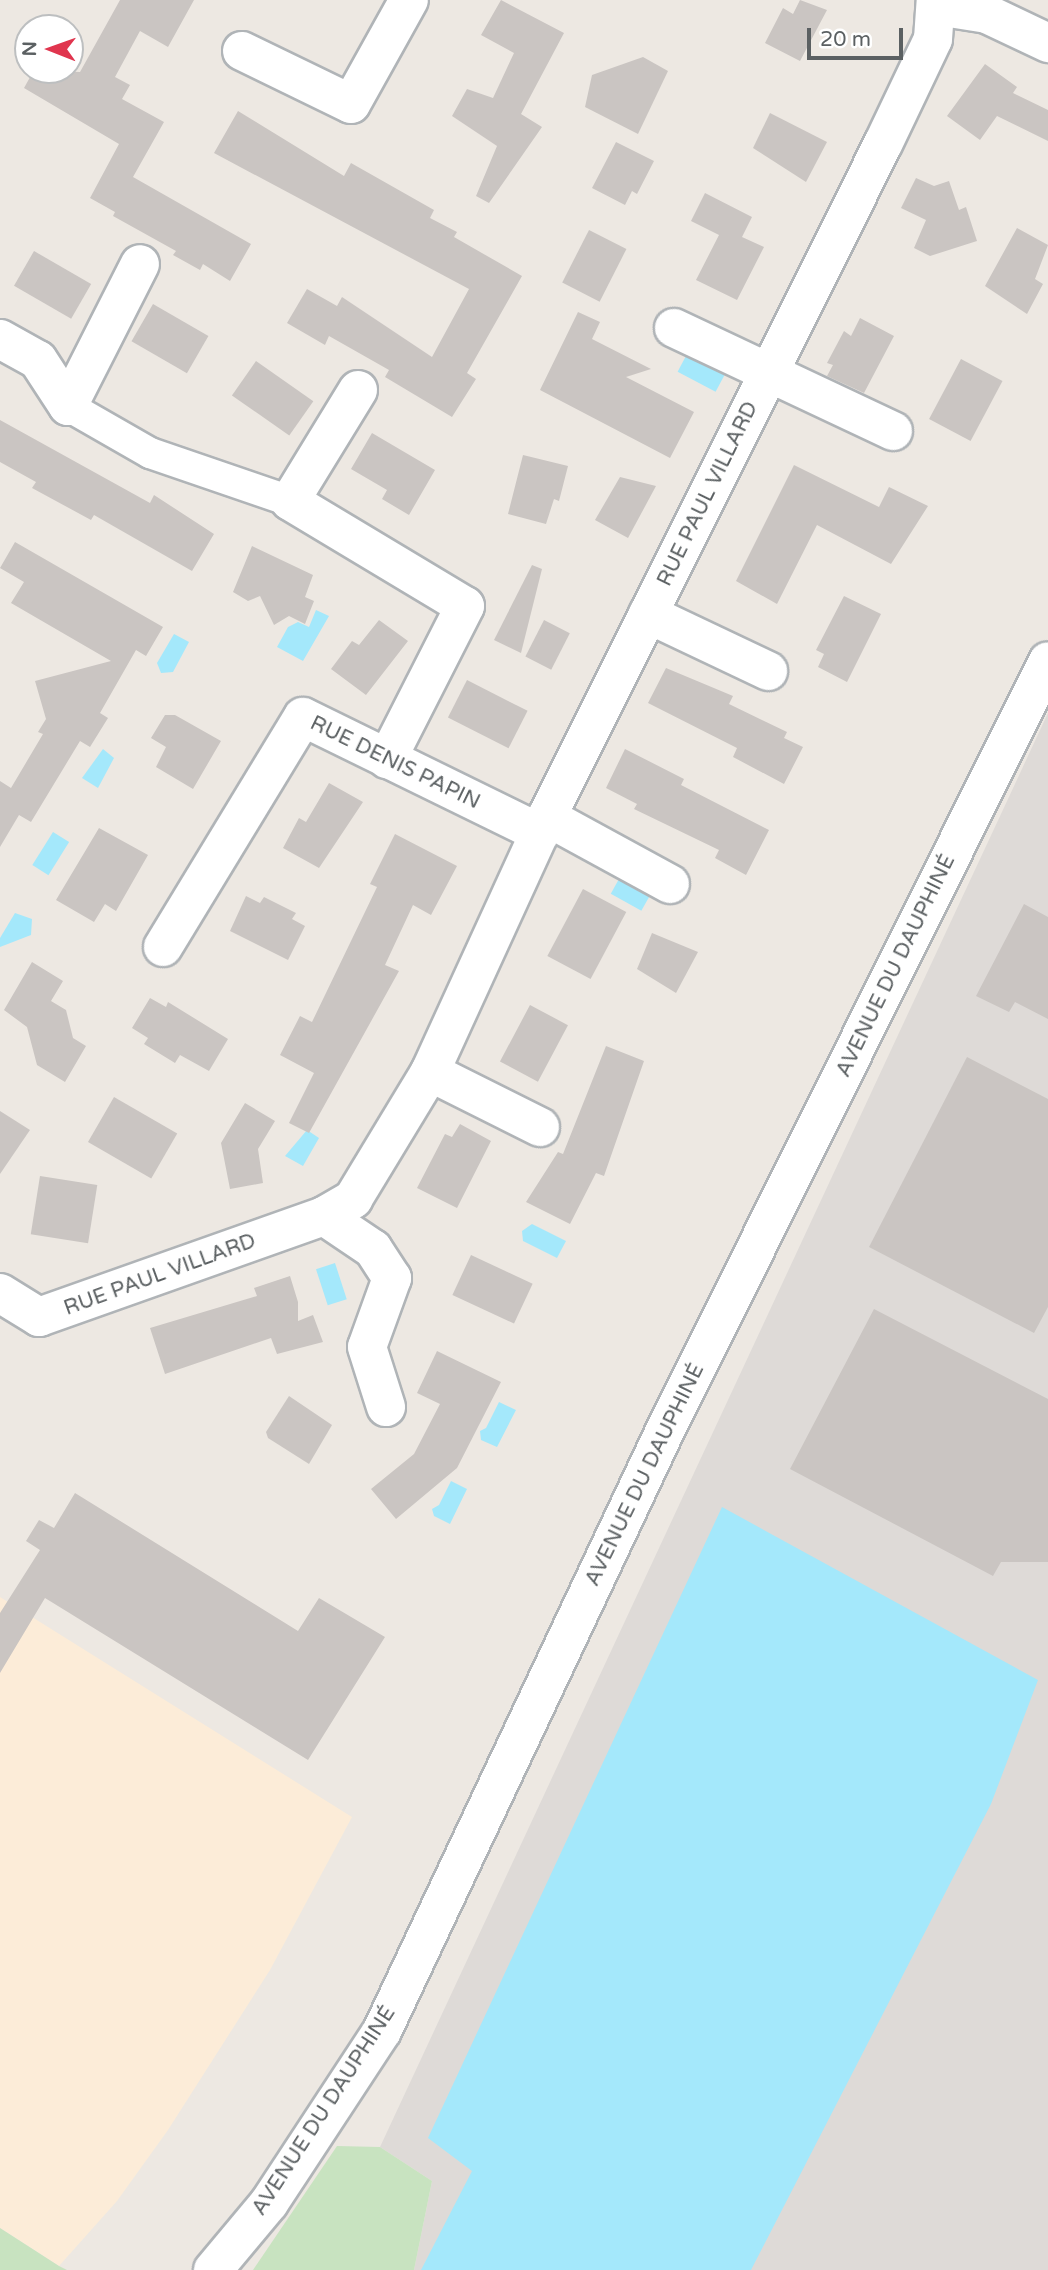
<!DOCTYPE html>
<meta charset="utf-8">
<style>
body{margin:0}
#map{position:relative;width:1048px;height:2270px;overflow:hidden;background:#ede8e2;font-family:"Varela Round",sans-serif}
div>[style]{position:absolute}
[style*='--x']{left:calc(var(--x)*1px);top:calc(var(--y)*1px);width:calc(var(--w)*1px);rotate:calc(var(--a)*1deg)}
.commercial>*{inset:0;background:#fcecd8}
.industrial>*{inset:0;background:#dedad7}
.green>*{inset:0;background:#c8e3c0}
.water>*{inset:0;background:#a4e8fb;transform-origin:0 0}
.building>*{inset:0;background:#cac5c2;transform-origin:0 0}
.roads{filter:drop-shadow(2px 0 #b0b4b7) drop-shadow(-2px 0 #b0b4b7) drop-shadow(0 2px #b0b4b7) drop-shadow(0 -2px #b0b4b7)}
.pedestrian>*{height:30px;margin:-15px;padding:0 15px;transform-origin:15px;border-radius:15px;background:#fff}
.minor>*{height:38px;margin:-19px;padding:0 19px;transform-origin:19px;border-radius:19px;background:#fff}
.secondary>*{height:38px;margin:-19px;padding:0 19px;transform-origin:19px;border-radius:19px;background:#fff}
span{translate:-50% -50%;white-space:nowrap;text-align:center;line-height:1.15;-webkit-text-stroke:5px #fff;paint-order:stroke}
.street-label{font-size:21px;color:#5b6062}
.north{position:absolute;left:14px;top:14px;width:70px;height:70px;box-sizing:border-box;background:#fff;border:2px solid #bdbfc0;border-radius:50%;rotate:271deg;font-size:19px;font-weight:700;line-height:28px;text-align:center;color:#5b6062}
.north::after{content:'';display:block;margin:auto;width:24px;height:32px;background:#e0354e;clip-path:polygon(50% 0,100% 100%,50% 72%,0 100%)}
.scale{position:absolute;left:807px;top:28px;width:96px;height:32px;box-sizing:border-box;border:4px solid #5b6062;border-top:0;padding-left:9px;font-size:21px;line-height:24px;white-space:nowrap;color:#5b6062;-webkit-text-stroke:5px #fff;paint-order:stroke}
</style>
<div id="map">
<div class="commercial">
<div style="clip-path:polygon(0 1597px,352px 1817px,270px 1970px,168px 2130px,117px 2201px,59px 2266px,0 2228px)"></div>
</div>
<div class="industrial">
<div style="clip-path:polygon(1048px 713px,1048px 2270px,414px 2270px,432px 2181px,380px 2147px)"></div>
</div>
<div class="green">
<div style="clip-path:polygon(337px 2146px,380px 2147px,432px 2181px,414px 2270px,253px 2270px)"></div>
<div style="clip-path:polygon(0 2228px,59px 2266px,67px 2270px,0 2270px)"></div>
</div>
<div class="water">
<div style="left:687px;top:354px;width:43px;height:20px;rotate:28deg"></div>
<div style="clip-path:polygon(316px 610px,329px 616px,303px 661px,277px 647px,288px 627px,298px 622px,309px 627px)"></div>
<div style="clip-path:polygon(174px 634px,189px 642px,173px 672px,161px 673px,157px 663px)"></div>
<div style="clip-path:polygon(103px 749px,114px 758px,98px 788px,82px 778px)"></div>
<div style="left:53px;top:832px;width:19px;height:39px;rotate:32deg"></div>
<div style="left:619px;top:879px;width:35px;height:17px;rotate:29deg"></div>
<div style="clip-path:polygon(15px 913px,32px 919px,31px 935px,0 947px,0 938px)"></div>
<div style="clip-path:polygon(307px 1130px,319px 1138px,303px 1166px,285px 1156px)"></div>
<div style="clip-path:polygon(532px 1224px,566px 1241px,557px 1258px,523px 1241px,522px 1231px)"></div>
<div style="left:335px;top:1263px;width:38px;height:20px;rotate:72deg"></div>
<div style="clip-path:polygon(499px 1402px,516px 1410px,497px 1447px,481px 1440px,480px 1431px,486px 1428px)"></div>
<div style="clip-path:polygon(451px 1481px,467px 1489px,450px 1524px,434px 1516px,432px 1509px,439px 1505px)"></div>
<div style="clip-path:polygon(722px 1507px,1038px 1680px,991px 1804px,751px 2270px,421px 2270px,472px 2171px,428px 2138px)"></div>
</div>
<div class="building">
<div style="clip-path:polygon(120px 0,194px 0,168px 47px,140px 31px,115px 77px,130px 85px,122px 99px,164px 122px,133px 177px,251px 244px,230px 281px,203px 264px,200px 270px,173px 255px,176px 251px,113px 216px,115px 212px,90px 198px,119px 144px,24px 88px,34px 70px,80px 72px)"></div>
<div style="clip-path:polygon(501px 0,564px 33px,521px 114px,542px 127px,489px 203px,476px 196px,497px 146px,452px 116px,467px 89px,493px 98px,514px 53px,481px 35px)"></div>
<div style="clip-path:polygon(800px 0,827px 10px,800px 61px,765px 43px,783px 8px,793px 14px)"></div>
<div style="clip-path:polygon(643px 57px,668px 71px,638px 134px,585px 107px,592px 75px)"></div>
<div style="clip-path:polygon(985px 64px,1017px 87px,1013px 93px,1048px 110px,1048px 141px,997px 116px,980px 140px,947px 116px)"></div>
<div style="clip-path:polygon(238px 111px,344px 176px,351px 163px,434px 210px,430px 218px,457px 232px,454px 237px,522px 276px,467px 373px,476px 379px,452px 417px,385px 377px,389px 370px,329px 336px,325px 345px,287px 323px,307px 289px,337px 306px,342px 297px,432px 357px,469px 289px,214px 153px)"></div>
<div style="clip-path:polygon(770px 113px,827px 142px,806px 182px,753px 148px)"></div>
<div style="clip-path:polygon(616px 142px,654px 161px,637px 194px,632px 191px,625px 205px,592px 188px)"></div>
<div style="clip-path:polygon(916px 178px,934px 186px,949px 181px,959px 210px,966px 207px,977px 241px,930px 256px,914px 248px,926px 220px,901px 208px)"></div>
<div style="clip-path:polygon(705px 193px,752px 217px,742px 237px,764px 247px,737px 300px,696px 280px,719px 235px,691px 221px)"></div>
<div style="clip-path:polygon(1017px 228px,1048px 245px,1035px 279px,1043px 284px,1027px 314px,985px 286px)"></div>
<div style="left:589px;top:230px;width:42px;height:59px;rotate:27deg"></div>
<div style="left:34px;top:251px;width:66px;height:40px;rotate:30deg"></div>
<div style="left:153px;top:304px;width:64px;height:43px;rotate:30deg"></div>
<div style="clip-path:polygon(578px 312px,600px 322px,592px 339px,651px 369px,626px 377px,694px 412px,670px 458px,540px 390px)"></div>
<div style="clip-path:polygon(860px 318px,894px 336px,864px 393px,827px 376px,833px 365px,827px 363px,844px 331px,851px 336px)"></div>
<div style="left:961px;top:359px;width:47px;height:68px;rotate:28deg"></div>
<div style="left:256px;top:361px;width:70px;height:42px;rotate:35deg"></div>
<div style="clip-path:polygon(0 420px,150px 503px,154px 495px,214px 534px,192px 571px,94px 515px,91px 520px,32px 488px,36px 482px,0 462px)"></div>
<div style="clip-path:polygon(372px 433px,435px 470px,409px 515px,382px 499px,387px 490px,351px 469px)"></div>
<div style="clip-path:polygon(523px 455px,568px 466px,559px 501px,554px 499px,546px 524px,508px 514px)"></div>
<div style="clip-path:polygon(794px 465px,879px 507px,889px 487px,928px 506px,891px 564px,817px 525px,777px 604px,736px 581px)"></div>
<div style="clip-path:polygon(620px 477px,656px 486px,628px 538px,595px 520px)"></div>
<div style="clip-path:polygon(15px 542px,163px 627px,146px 656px,136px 650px,100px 713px,108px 718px,90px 747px,80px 741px,31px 822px,19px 815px,0 847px,0 781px,11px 788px,43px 734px,38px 732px,46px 719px,35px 681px,111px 661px,11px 603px,24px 582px,0 568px)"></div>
<div style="clip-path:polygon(252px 546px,313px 575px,305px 597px,314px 601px,305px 624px,289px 616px,274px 625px,260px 596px,248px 601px,233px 592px)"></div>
<div style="clip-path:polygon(532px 565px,542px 569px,521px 653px,494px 640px)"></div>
<div style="clip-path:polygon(844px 596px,881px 614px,847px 682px,818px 667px,824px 654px,816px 650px)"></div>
<div style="clip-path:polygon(379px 620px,408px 641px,366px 695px,331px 669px,352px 641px,359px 645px)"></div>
<div style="left:544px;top:620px;width:29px;height:41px;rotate:27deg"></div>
<div style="clip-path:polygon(666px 668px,733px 696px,729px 704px,787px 732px,784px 738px,803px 747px,784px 784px,733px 757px,737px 748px,648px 703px)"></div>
<div style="left:467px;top:680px;width:68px;height:42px;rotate:27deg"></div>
<div style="clip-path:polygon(165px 715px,175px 715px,221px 741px,193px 789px,156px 767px,166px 747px,151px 738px)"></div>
<div style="clip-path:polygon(625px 749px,684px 779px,681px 785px,769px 830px,746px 875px,715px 858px,719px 850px,634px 809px,637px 804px,606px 788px)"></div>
<div style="clip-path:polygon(329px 783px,363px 802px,319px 868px,283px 848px,299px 818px,306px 822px)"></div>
<div style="clip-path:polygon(99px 828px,148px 855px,116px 911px,105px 904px,94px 922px,56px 900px)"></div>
<div style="clip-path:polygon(395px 834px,457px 866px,431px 915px,413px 905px,385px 965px,399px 971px,309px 1133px,289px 1123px,314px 1073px,280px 1055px,300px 1016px,312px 1022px,377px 887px,370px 884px)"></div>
<div style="left:583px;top:889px;width:49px;height:76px;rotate:28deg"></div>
<div style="clip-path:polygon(246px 896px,260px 903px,264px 897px,296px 913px,292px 919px,305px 926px,288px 960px,230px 931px)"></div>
<div style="clip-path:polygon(1024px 904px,1048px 917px,1048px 1019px,1015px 1002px,1009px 1012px,976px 996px)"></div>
<div style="clip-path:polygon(652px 933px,698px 952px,676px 993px,637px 969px)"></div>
<div style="clip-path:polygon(32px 962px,63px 981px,51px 1001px,66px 1010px,73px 1038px,86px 1046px,65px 1082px,37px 1065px,27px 1027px,4px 1010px)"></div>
<div style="clip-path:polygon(150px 998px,166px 1007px,168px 1002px,228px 1039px,209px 1071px,180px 1055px,175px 1063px,144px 1044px,148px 1038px,132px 1028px)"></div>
<div style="left:530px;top:1005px;width:43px;height:64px;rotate:28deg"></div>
<div style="clip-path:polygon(606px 1046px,644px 1061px,604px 1176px,596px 1173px,570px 1224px,526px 1202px,558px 1152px,563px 1154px)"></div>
<div style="clip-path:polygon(967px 1057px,1048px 1099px,1048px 1307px,1034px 1333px,869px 1247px)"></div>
<div style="left:114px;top:1097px;width:73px;height:52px;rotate:30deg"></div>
<div style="clip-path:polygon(245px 1103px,275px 1121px,258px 1149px,263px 1183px,230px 1189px,221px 1143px)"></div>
<div style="clip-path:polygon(0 1111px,30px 1130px,0 1174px)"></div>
<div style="clip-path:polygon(460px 1124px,491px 1141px,457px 1208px,417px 1188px,445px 1134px,452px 1137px)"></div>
<div style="left:40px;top:1176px;width:58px;height:59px;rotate:9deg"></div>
<div style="left:471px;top:1255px;width:68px;height:44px;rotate:25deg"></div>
<div style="clip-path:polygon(290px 1276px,298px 1302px,298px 1321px,313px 1315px,323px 1342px,277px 1354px,271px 1338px,165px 1374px,150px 1328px,257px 1296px,254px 1288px)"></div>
<div style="clip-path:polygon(874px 1309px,1048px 1399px,1048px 1562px,1001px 1562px,993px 1576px,790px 1469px)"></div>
<div style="clip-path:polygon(437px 1351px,501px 1382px,457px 1468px,396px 1519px,371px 1489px,414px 1454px,440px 1404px,417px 1393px)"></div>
<div style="clip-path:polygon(289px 1396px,332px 1425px,309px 1464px,268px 1438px,266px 1432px)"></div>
<div style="clip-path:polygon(75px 1493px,298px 1631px,319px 1598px,385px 1637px,308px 1760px,45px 1598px,0 1673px,0 1613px,40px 1550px,26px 1541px,39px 1520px,54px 1528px)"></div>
</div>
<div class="roads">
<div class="pedestrian">
<div style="--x:68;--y:406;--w:95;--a:29.8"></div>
<div style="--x:150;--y:453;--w:148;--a:18.9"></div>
</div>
<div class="minor">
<div style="--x:937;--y:6;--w:51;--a:9.1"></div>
<div style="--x:987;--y:14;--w:68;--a:25.4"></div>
<div style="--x:242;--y:51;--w:121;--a:25.9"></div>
<div style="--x:351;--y:104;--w:119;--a:-60.9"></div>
<div style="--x:674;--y:328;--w:242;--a:25.2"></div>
<div style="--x:0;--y:339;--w:43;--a:28.9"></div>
<div style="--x:38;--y:360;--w:55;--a:56.9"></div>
<div style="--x:358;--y:390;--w:130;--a:121.5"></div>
<div style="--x:290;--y:501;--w:204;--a:31"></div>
<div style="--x:465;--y:606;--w:172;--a:117"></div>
<div style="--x:68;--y:406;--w:159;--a:-63.1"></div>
<div style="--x:648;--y:614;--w:133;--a:25.4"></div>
<div style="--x:547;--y:817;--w:140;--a:28.6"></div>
<div style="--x:163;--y:947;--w:269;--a:-58.7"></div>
<div style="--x:303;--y:717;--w:264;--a:26.1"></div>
<div style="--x:430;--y:1072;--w:123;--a:26.6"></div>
<div style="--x:324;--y:1216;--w:59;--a:34"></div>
<div style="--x:373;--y:1249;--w:35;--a:57"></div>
<div style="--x:392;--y:1278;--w:73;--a:109.9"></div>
<div style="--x:367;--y:1347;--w:63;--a:72.4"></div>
<div style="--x:0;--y:1293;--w:46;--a:31.6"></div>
<div style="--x:39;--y:1317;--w:302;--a:-19.5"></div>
<div style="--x:324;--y:1216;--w:34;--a:-30"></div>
<div style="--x:353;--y:1199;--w:149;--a:-58.8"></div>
<div style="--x:430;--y:1072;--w:281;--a:-65.4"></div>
<div style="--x:547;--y:817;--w:752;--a:-63.47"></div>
<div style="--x:883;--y:144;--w:116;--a:-64.5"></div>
<div style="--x:933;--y:39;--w:39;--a:-86"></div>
</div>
<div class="secondary">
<div style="--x:213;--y:2270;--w:87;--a:-50.1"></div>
<div style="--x:269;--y:2203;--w:206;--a:-56.7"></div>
<div style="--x:382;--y:2031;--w:659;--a:-64.76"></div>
<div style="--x:663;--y:1435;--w:864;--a:-63.55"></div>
</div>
</div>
<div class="street-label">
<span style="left:708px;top:494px;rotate:-64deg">RUE PAUL VILLARD</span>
<span style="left:395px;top:763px;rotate:26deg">RUE DENIS PAPIN</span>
<span style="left:896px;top:966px;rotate:-64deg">AVENUE DU DAUPHINÉ</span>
<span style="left:160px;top:1275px;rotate:-20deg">RUE PAUL VILLARD</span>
<span style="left:645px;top:1475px;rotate:-64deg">AVENUE DU DAUPHINÉ</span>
<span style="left:324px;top:2111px;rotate:-57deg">AVENUE DU DAUPHINÉ</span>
</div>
<div class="north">N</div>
<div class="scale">20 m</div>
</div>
